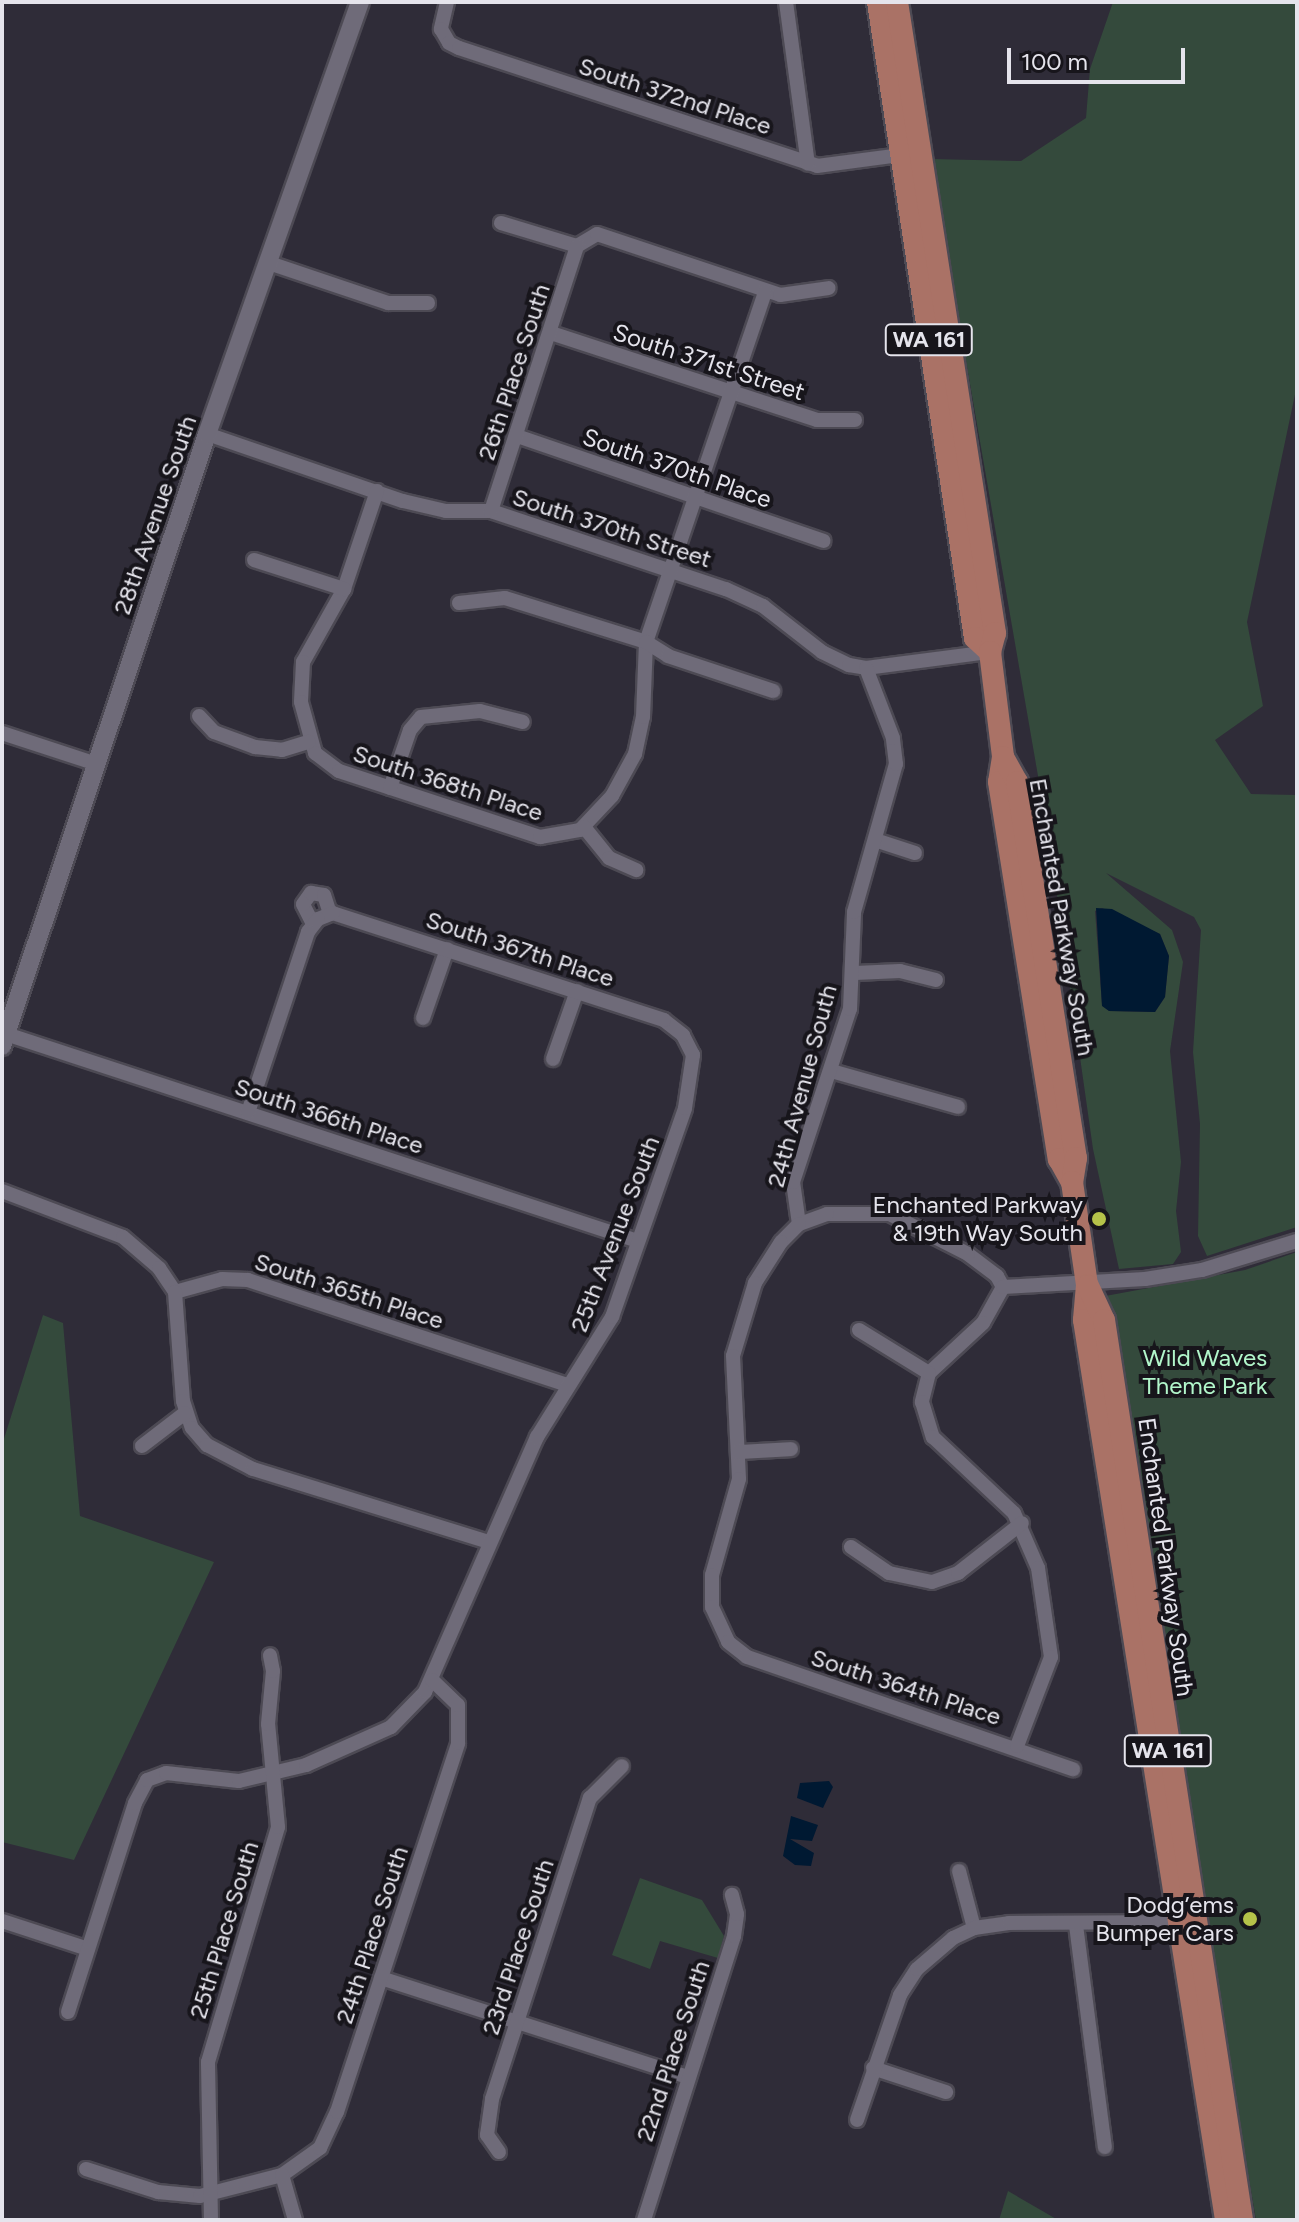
<!DOCTYPE html>
<meta charset="utf-8">
<style>
body{margin:0}
#map{position:relative;width:1299px;height:2222px;overflow:hidden;background:#2f2c38;font-family:Figtree,sans-serif}
div>[style]{position:absolute}
[style*='--x']{left:calc(var(--x)*1px);top:calc(var(--y)*1px);width:calc(var(--w)*1px);rotate:calc(var(--a)*1deg)}
.green>*{inset:0;background:#344a3c}
.water>*{inset:0;background:#001932}
.roads{filter:drop-shadow(2px 0 #4d4a54) drop-shadow(-2px 0 #4d4a54) drop-shadow(0 2px #4d4a54) drop-shadow(0 -2px #4d4a54)}
.minor>*{height:14px;margin:-7px;padding:0 7px;transform-origin:7px;border-radius:7px;background:#6f6b79}
.tertiary>*{height:18px;margin:-9px;padding:0 9px;transform-origin:9px;border-radius:9px;background:#6f6b79}
.primary>*{height:22px;margin:-11px;padding:0 11px;transform-origin:11px;border-radius:11px;background:#aa7266}
.dots>*{width:22px;height:22px;translate:-50% -50%;box-sizing:border-box;border:4px solid #17151b;border-radius:50%}
span{translate:-50% -50%;white-space:nowrap;text-align:center;line-height:1.15;-webkit-text-stroke:8px #17151b;paint-order:stroke}
.shield-label span{padding:2px 6px;background:#17151b;border:2px solid;border-radius:6px;-webkit-text-stroke-width:0}
.shield-label{font-size:22px;color:#e5e4ec;font-weight:700}
.street-label{font-size:24px;color:#e5e4ec}
.poi-label{font-size:24px;color:#e5e4ec}
.right{translate:-100% -50%;text-align:right}
.park-label{font-size:24px;color:#b2f6cb}
.frame{position:absolute;inset:0;border:4px solid #e5e4ec;pointer-events:none}
.scale{position:absolute;left:1007px;top:48px;width:178px;height:36px;box-sizing:border-box;border:4px solid #e5e4ec;border-top:0;padding-left:10px;font-size:24px;line-height:28px;white-space:nowrap;color:#e5e4ec;-webkit-text-stroke:6px #17151b;paint-order:stroke}
</style>
<div id="map">
<div class="green">
<div style="clip-path:polygon(evenodd,1113px 2px,1297px 2px,1297px 385px,1247px 622px,1263px 706px,1215px 740px,1251px 794px,1297px 795px,1297px 1227px,1207px 1256px,1198px 1236px,1200px 1124px,1193px 1052px,1201px 930px,1194px 917px,1106px 873px,1172px 930px,1183px 962px,1170px 1051px,1181px 1162px,1176px 1211px,1181px 1252px,1173px 1264px,1119px 1269px,1093px 1149px,1050px 845px,931px 159px,1021px 161px,1086px 118px,1090px 69px,1113px 2px,1102px 908px,1160px 934px,1169px 956px,1165px 997px,1155px 1012px,1109px 1011px,1102px 1005px,1095px 911px,1102px 908px)"></div>
<div style="clip-path:polygon(1297px 1252px,1297px 2220px,1256px 2220px,1100px 1297px,1245px 1270px)"></div>
<div style="clip-path:polygon(43px 1315px,63px 1323px,80px 1516px,214px 1562px,74px 1860px,2px 1842px,2px 1445px)"></div>
<div style="clip-path:polygon(640px 1878px,702px 1900px,724px 1936px,718px 1958px,660px 1941px,650px 1969px,612px 1955px)"></div>
<div style="clip-path:polygon(1008px 2191px,1058px 2220px,999px 2220px)"></div>
</div>
<div class="water">
<div style="clip-path:polygon(1096px 908px,1112px 909px,1160px 934px,1169px 956px,1165px 997px,1155px 1012px,1109px 1011px,1102px 1006px)"></div>
<div style="clip-path:polygon(829px 1781px,833px 1787px,823px 1808px,797px 1798px,800px 1783px)"></div>
<div style="clip-path:polygon(791px 1816px,818px 1825px,812px 1841px,790px 1839px,814px 1853px,811px 1866px,795px 1865px,783px 1856px)"></div>
</div>
<div class="roads">
<div class="minor">
<div style="--x:447;--y:2;--w:28;--a:103"></div>
<div style="--x:441;--y:29;--w:16;--a:60"></div>
<div style="--x:449;--y:43;--w:11;--a:27"></div>
<div style="--x:459;--y:48;--w:377;--a:18.2"></div>
<div style="--x:817;--y:166;--w:85;--a:-7.5"></div>
<div style="--x:786;--y:2;--w:163;--a:82.3"></div>
<div style="--x:501;--y:223;--w:79;--a:16.8"></div>
<div style="--x:577;--y:246;--w:23;--a:-31"></div>
<div style="--x:597;--y:234;--w:193;--a:18.4"></div>
<div style="--x:780;--y:295;--w:49;--a:-8.1"></div>
<div style="--x:269;--y:263;--w:126;--a:18.6"></div>
<div style="--x:388;--y:303;--w:40;--a:0"></div>
<div style="--x:551;--y:333;--w:280;--a:18.1"></div>
<div style="--x:817;--y:420;--w:38;--a:0"></div>
<div style="--x:207;--y:434;--w:207;--a:18.9"></div>
<div style="--x:403;--y:501;--w:44;--a:13.1"></div>
<div style="--x:446;--y:511;--w:45;--a:0"></div>
<div style="--x:491;--y:511;--w:248;--a:18.4"></div>
<div style="--x:726;--y:589;--w:41;--a:24.7"></div>
<div style="--x:763;--y:606;--w:75;--a:37.9"></div>
<div style="--x:822;--y:652;--w:30;--a:26"></div>
<div style="--x:849;--y:665;--w:17;--a:10"></div>
<div style="--x:866;--y:668;--w:125;--a:-7.4"></div>
<div style="--x:517;--y:436;--w:324;--a:18.9"></div>
<div style="--x:377;--y:491;--w:103;--a:108.6"></div>
<div style="--x:344;--y:589;--w:84;--a:119.3"></div>
<div style="--x:303;--y:662;--w:40;--a:92.9"></div>
<div style="--x:301;--y:702;--w:53;--a:74.6"></div>
<div style="--x:315;--y:753;--w:30;--a:37"></div>
<div style="--x:339;--y:771;--w:212;--a:18.2"></div>
<div style="--x:540;--y:837;--w:41;--a:-9.9"></div>
<div style="--x:580;--y:830;--w:47;--a:-46.7"></div>
<div style="--x:612;--y:796;--w:48;--a:-61.3"></div>
<div style="--x:635;--y:754;--w:38;--a:-78"></div>
<div style="--x:643;--y:717;--w:75;--a:-87.7"></div>
<div style="--x:646;--y:642;--w:370;--a:-71.2"></div>
<div style="--x:491;--y:511;--w:279;--a:-72"></div>
<div style="--x:254;--y:560;--w:95;--a:17.9"></div>
<div style="--x:459;--y:603;--w:46;--a:-6.2"></div>
<div style="--x:505;--y:598;--w:148;--a:17.3"></div>
<div style="--x:646;--y:642;--w:26;--a:32"></div>
<div style="--x:668;--y:656;--w:111;--a:18.4"></div>
<div style="--x:199;--y:716;--w:22;--a:47"></div>
<div style="--x:214;--y:732;--w:44;--a:20.1"></div>
<div style="--x:255;--y:747;--w:27;--a:6"></div>
<div style="--x:282;--y:750;--w:28;--a:-17"></div>
<div style="--x:2;--y:733;--w:100;--a:18.1"></div>
<div style="--x:390;--y:788;--w:61;--a:-71"></div>
<div style="--x:410;--y:730;--w:17;--a:-50"></div>
<div style="--x:421;--y:717;--w:59;--a:-5.8"></div>
<div style="--x:480;--y:711;--w:44;--a:14.3"></div>
<div style="--x:584;--y:827;--w:40;--a:51"></div>
<div style="--x:609;--y:858;--w:30;--a:24"></div>
<div style="--x:875;--y:840;--w:42;--a:18"></div>
<div style="--x:313;--y:924;--w:22;--a:-117"></div>
<div style="--x:303;--y:904;--w:14;--a:-54"></div>
<div style="--x:311;--y:893;--w:13;--a:9"></div>
<div style="--x:324;--y:895;--w:20;--a:72"></div>
<div style="--x:855;--y:973;--w:45;--a:-2.5"></div>
<div style="--x:900;--y:971;--w:37;--a:14"></div>
<div style="--x:423;--y:1018;--w:73;--a:-70.8"></div>
<div style="--x:6;--y:1034;--w:665;--a:18.14"></div>
<div style="--x:553;--y:1059;--w:72;--a:-70.6"></div>
<div style="--x:831;--y:1071;--w:132;--a:15.8"></div>
<div style="--x:2;--y:1191;--w:129;--a:20.8"></div>
<div style="--x:123;--y:1237;--w:48;--a:40.7"></div>
<div style="--x:159;--y:1268;--w:29;--a:56"></div>
<div style="--x:175;--y:1292;--w:49;--a:-15.5"></div>
<div style="--x:222;--y:1279;--w:26;--a:2"></div>
<div style="--x:248;--y:1280;--w:336;--a:18.2"></div>
<div style="--x:799;--y:1224;--w:42;--a:-98.1"></div>
<div style="--x:793;--y:1182;--w:182;--a:-71.8"></div>
<div style="--x:850;--y:1009;--w:97;--a:-87.6"></div>
<div style="--x:854;--y:912;--w:154;--a:-74.2"></div>
<div style="--x:896;--y:764;--w:26;--a:-97"></div>
<div style="--x:893;--y:738;--w:75;--a:-111.1"></div>
<div style="--x:1003;--y:1287;--w:13;--a:-119"></div>
<div style="--x:997;--y:1276;--w:36;--a:-143"></div>
<div style="--x:968;--y:1254;--w:88;--a:-152.9"></div>
<div style="--x:890;--y:1214;--w:63;--a:180"></div>
<div style="--x:827;--y:1214;--w:30;--a:160"></div>
<div style="--x:799;--y:1224;--w:25;--a:135"></div>
<div style="--x:781;--y:1242;--w:49;--a:122.4"></div>
<div style="--x:755;--y:1283;--w:76;--a:106.8"></div>
<div style="--x:733;--y:1356;--w:123;--a:87.2"></div>
<div style="--x:739;--y:1479;--w:100;--a:105.7"></div>
<div style="--x:712;--y:1575;--w:32;--a:90"></div>
<div style="--x:712;--y:1607;--w:38;--a:65"></div>
<div style="--x:728;--y:1642;--w:24;--a:38"></div>
<div style="--x:747;--y:1657;--w:345;--a:19"></div>
<div style="--x:1003;--y:1287;--w:41;--a:119.1"></div>
<div style="--x:983;--y:1323;--w:74;--a:137.2"></div>
<div style="--x:929;--y:1373;--w:30;--a:104"></div>
<div style="--x:922;--y:1402;--w:37;--a:73"></div>
<div style="--x:933;--y:1437;--w:111;--a:43.2"></div>
<div style="--x:1014;--y:1513;--w:60;--a:66.4"></div>
<div style="--x:1038;--y:1568;--w:90;--a:81.7"></div>
<div style="--x:1051;--y:1657;--w:95;--a:110.9"></div>
<div style="--x:1003;--y:1287;--w:142;--a:-3.2"></div>
<div style="--x:1145;--y:1279;--w:58;--a:-9"></div>
<div style="--x:1202;--y:1270;--w:99;--a:-17"></div>
<div style="--x:175;--y:1292;--w:109;--a:85.8"></div>
<div style="--x:183;--y:1401;--w:28;--a:72"></div>
<div style="--x:192;--y:1428;--w:23;--a:49"></div>
<div style="--x:207;--y:1445;--w:52;--a:27.6"></div>
<div style="--x:253;--y:1469;--w:247;--a:17.2"></div>
<div style="--x:859;--y:1330;--w:82;--a:31.6"></div>
<div style="--x:142;--y:1446;--w:54;--a:-37.5"></div>
<div style="--x:738;--y:1452;--w:53;--a:-3.2"></div>
<div style="--x:851;--y:1547;--w:46;--a:34.4"></div>
<div style="--x:889;--y:1573;--w:44;--a:11.8"></div>
<div style="--x:932;--y:1582;--w:28;--a:-19"></div>
<div style="--x:958;--y:1573;--w:81;--a:-38"></div>
<div style="--x:959;--y:1871;--w:59;--a:75.3"></div>
<div style="--x:2;--y:1921;--w:90;--a:18"></div>
<div style="--x:1076;--y:1925;--w:224;--a:82.6"></div>
<div style="--x:381;--y:1978;--w:323;--a:17.9"></div>
<div style="--x:68;--y:2012;--w:219;--a:-72.2"></div>
<div style="--x:135;--y:1803;--w:26;--a:-62"></div>
<div style="--x:147;--y:1780;--w:20;--a:-20"></div>
<div style="--x:166;--y:1773;--w:73;--a:6.3"></div>
<div style="--x:239;--y:1781;--w:69;--a:-13.4"></div>
<div style="--x:306;--y:1765;--w:93;--a:-24.1"></div>
<div style="--x:391;--y:1727;--w:49;--a:-45.8"></div>
<div style="--x:425;--y:1692;--w:279;--a:-66.3"></div>
<div style="--x:537;--y:1437;--w:142;--a:-58"></div>
<div style="--x:612;--y:1317;--w:221;--a:-70.7"></div>
<div style="--x:685;--y:1108;--w:54;--a:-81.4"></div>
<div style="--x:693;--y:1055;--w:22;--a:-117"></div>
<div style="--x:683;--y:1035;--w:24;--a:-142"></div>
<div style="--x:664;--y:1020;--w:348;--a:-162.1"></div>
<div style="--x:333;--y:913;--w:16;--a:158"></div>
<div style="--x:318;--y:919;--w:16;--a:128"></div>
<div style="--x:308;--y:932;--w:190;--a:108.4"></div>
<div style="--x:873;--y:2068;--w:77;--a:18.2"></div>
<div style="--x:857;--y:2120;--w:132;--a:-71"></div>
<div style="--x:900;--y:1995;--w:31;--a:-57"></div>
<div style="--x:917;--y:1969;--w:48;--a:-40.7"></div>
<div style="--x:953;--y:1938;--w:23;--a:-25"></div>
<div style="--x:974;--y:1928;--w:35;--a:-8"></div>
<div style="--x:1009;--y:1923;--w:168;--a:-0.3"></div>
<div style="--x:499;--y:2152;--w:21;--a:-125"></div>
<div style="--x:487;--y:2135;--w:36;--a:-82"></div>
<div style="--x:492;--y:2099;--w:317;--a:-72"></div>
<div style="--x:590;--y:1798;--w:45;--a:-45"></div>
<div style="--x:86;--y:2169;--w:76;--a:17.7"></div>
<div style="--x:158;--y:2192;--w:42;--a:5.4"></div>
<div style="--x:200;--y:2196;--w:85;--a:-14.4"></div>
<div style="--x:282;--y:2175;--w:47;--a:-35.4"></div>
<div style="--x:320;--y:2148;--w:40;--a:-65"></div>
<div style="--x:337;--y:2112;--w:388;--a:-71.8"></div>
<div style="--x:458;--y:1743;--w:38;--a:-90"></div>
<div style="--x:458;--y:1705;--w:36;--a:-136"></div>
<div style="--x:282;--y:2175;--w:47;--a:73.9"></div>
<div style="--x:211;--y:2220;--w:158;--a:-91.1"></div>
<div style="--x:208;--y:2062;--w:245;--a:-73.4"></div>
<div style="--x:278;--y:1827;--w:103;--a:-95.5"></div>
<div style="--x:268;--y:1724;--w:53;--a:-84.6"></div>
<div style="--x:273;--y:1671;--w:16;--a:-101"></div>
<div style="--x:644;--y:2220;--w:298;--a:-72.4"></div>
<div style="--x:734;--y:1936;--w:22;--a:-82"></div>
<div style="--x:737;--y:1914;--w:20;--a:-105"></div>
</div>
<div class="tertiary">
<div style="--x:2;--y:1046;--w:645;--a:-71.48"></div>
<div style="--x:207;--y:434;--w:458;--a:-70.5"></div>
</div>
<div class="primary">
<div style="--x:878;--y:2;--w:643;--a:81.33"></div>
<div style="--x:975;--y:638;--w:21;--a:43"></div>
<div style="--x:897;--y:2;--w:639;--a:81.17"></div>
<div style="--x:995;--y:633;--w:20;--a:105"></div>
<div style="--x:990;--y:652;--w:106;--a:82.9"></div>
<div style="--x:1003;--y:757;--w:25;--a:99"></div>
<div style="--x:999;--y:782;--w:382;--a:81"></div>
<div style="--x:1059;--y:1159;--w:26;--a:61"></div>
<div style="--x:1003;--y:757;--w:29;--a:61"></div>
<div style="--x:1017;--y:782;--w:381;--a:81.1"></div>
<div style="--x:1076;--y:1158;--w:24;--a:99"></div>
<div style="--x:1072;--y:1182;--w:104;--a:81.7"></div>
<div style="--x:1087;--y:1285;--w:35;--a:95"></div>
<div style="--x:1084;--y:1320;--w:911;--a:81.03"></div>
<div style="--x:1088;--y:1286;--w:38;--a:65"></div>
<div style="--x:1104;--y:1320;--w:911;--a:81.28"></div>
</div>
</div>
<div class="dots">
<div style="left:1099px;top:1219px;background:#b5c249"></div>
<div style="left:1250px;top:1919px;background:#b5c249"></div>
</div>
<div class="shield-label">
<span style="left:929px;top:340px">WA 161</span>
<span style="left:1168px;top:1751px">WA 161</span>
</div>
<div class="street-label">
<span style="left:675px;top:96px;rotate:18deg">South 372nd Place</span>
<span style="left:709px;top:362px;rotate:18deg">South 371st Street</span>
<span style="left:514px;top:372px;rotate:-72deg">26th Place South</span>
<span style="left:677px;top:468px;rotate:19deg">South 370th Place</span>
<span style="left:155px;top:515px;rotate:-71deg">28th Avenue South</span>
<span style="left:612px;top:528px;rotate:18deg">South 370th Street</span>
<span style="left:448px;top:783px;rotate:18deg">South 368th Place</span>
<span style="left:1062px;top:917px;rotate:80deg">Enchanted Parkway South</span>
<span style="left:520px;top:949px;rotate:18deg">South 367th Place</span>
<span style="left:802px;top:1086px;rotate:-75deg">24th Avenue South</span>
<span style="left:329px;top:1116px;rotate:18deg">South 366th Place</span>
<span style="left:615px;top:1234px;rotate:-69deg">25th Avenue South</span>
<span style="left:349px;top:1291px;rotate:18deg">South 365th Place</span>
<span style="left:1166px;top:1557px;rotate:82deg">Enchanted Parkway South</span>
<span style="left:906px;top:1687px;rotate:18deg">South 364th Place</span>
<span style="left:224px;top:1930px;rotate:-73deg">25th Place South</span>
<span style="left:372px;top:1935px;rotate:-72deg">24th Place South</span>
<span style="left:518px;top:1947px;rotate:-72deg">23rd Place South</span>
<span style="left:673px;top:2051px;rotate:-72deg">22nd Place South</span>
</div>
<div class="poi-label">
<span class="right" style="left:1083px;top:1219px">Enchanted Parkway<br>&amp; 19th Way South</span>
<span class="right" style="left:1234px;top:1919px">Dodg’ems<br>Bumper Cars</span>
</div>
<div class="park-label">
<span style="left:1205px;top:1372px">Wild Waves<br>Theme Park</span>
</div>
<div class="frame"></div>
<div class="scale">100 m</div>
</div>
